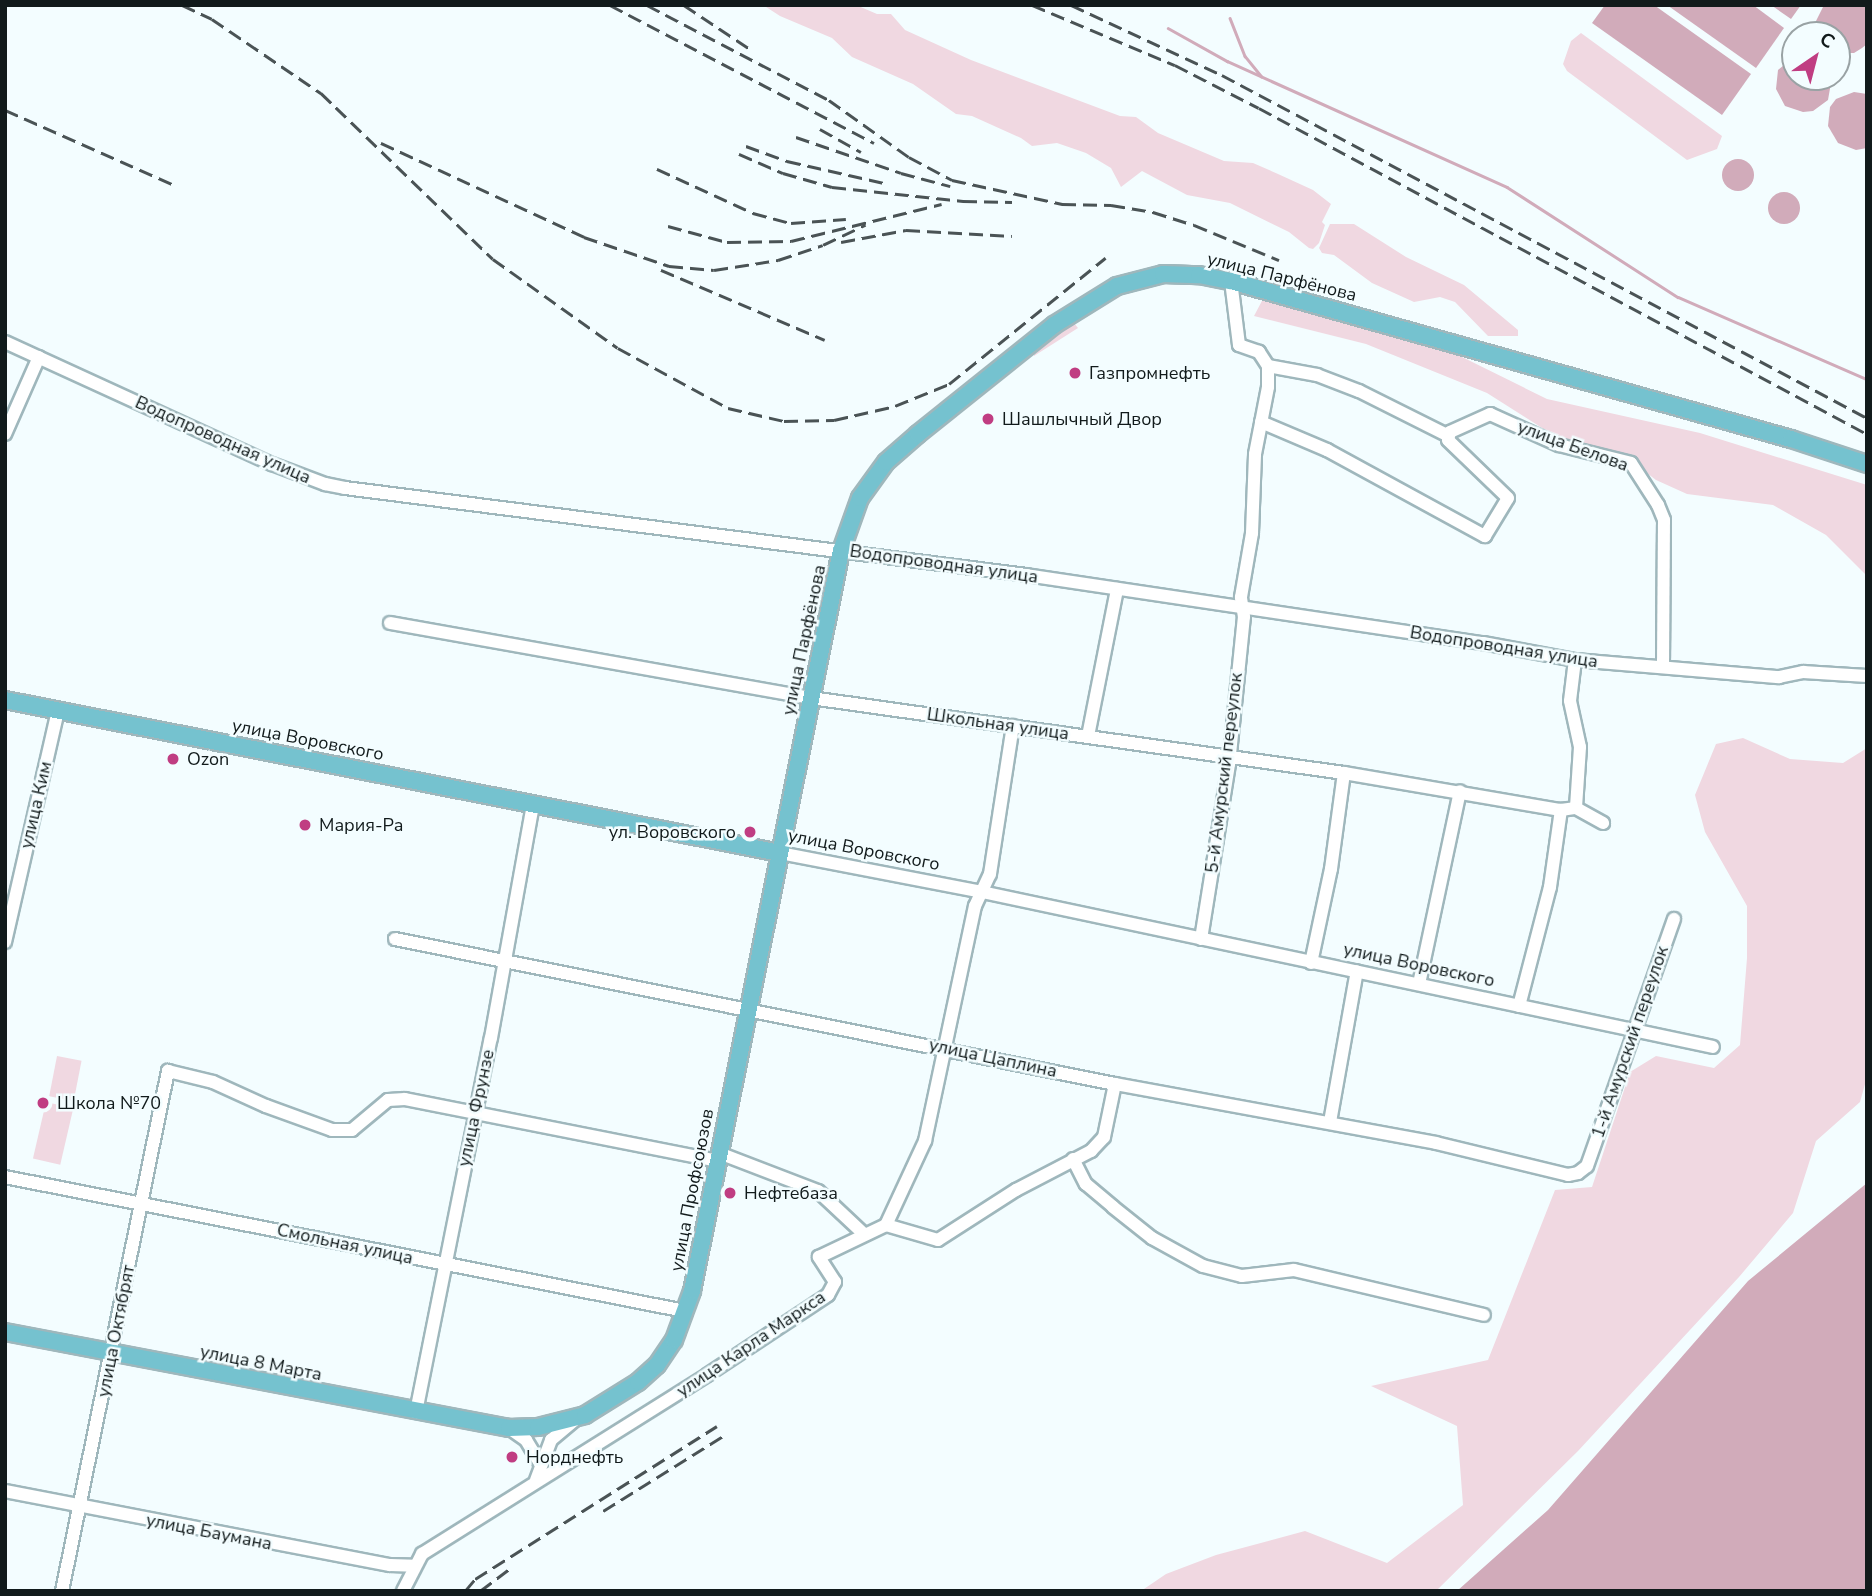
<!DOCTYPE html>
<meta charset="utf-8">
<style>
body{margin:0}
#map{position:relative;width:1872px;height:1596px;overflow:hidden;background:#f3fdff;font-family:"Nunito Sans",sans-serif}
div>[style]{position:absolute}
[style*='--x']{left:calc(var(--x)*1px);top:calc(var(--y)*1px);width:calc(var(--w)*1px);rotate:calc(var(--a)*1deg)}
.green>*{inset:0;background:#f0d8e1;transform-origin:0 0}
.water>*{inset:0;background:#d1abba}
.round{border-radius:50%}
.stream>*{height:2.5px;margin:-1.25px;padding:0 1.25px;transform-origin:1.25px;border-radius:1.25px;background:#d1abba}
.roads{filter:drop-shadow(2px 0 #9fb7bc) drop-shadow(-2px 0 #9fb7bc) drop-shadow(0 2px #9fb7bc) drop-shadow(0 -2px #9fb7bc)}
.minor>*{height:12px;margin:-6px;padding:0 6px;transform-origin:6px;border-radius:6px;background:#fff}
.major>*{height:16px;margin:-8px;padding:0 8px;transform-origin:8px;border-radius:8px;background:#75c2cf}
.rail>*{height:2.5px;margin-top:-1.25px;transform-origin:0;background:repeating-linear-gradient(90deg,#4a5355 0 14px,transparent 0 21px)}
.dots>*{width:19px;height:19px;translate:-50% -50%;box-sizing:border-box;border:4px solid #f3fdff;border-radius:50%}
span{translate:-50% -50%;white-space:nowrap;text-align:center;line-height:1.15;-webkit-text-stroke:5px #f3fdff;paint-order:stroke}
.street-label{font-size:18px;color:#111a1b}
.poi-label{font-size:18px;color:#111a1b}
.left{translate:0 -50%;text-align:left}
.right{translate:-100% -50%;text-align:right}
.frame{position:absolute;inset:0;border:7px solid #111a1b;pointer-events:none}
.north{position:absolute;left:1781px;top:21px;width:70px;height:70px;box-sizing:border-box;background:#f3fdff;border:2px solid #99a2a4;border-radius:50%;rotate:35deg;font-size:19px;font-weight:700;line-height:28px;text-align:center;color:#111a1b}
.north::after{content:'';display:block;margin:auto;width:24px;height:32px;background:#c03d82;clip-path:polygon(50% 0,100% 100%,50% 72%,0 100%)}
</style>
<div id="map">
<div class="green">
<div style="clip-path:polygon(763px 5px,856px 5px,877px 14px,891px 14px,905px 30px,971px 60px,1120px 116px,1136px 117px,1158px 133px,1224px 161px,1253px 163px,1278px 174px,1313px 190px,1331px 204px,1322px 222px,1325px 225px,1319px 243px,1313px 249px,1309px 248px,1289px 232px,1230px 203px,1187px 195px,1142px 171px,1121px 187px,1111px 168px,1086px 153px,1057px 143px,1032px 146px,1021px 138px,972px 116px,956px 114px,913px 84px,852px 57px,832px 38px,780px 16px)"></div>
<div style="clip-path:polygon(1581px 33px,1722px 136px,1717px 149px,1687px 160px,1567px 71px,1563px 64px,1571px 41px)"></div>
<div style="clip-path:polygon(1330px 224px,1354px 224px,1406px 257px,1464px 285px,1518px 330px,1518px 336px,1488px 336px,1455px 302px,1440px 297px,1414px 302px,1372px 283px,1334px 255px,1322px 253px,1319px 248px)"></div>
<div style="clip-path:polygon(1264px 297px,1456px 354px,1547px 399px,1700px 433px,1867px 485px,1867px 576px,1826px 535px,1773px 505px,1687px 494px,1656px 480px,1630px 460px,1566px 443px,1487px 393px,1366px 344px,1254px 316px)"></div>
<div style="clip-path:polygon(1074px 323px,1078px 328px,1034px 356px,1034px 353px)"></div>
<div style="clip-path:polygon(1743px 738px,1790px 759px,1843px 763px,1867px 748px,1867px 1077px,1860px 1102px,1816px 1141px,1793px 1213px,1739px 1277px,1578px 1451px,1436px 1591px,1141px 1591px,1166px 1574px,1216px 1555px,1305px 1531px,1387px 1563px,1463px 1505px,1457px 1426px,1371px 1386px,1488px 1360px,1555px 1190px,1592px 1187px,1630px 1072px,1656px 1056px,1714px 1068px,1740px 1045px,1747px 958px,1747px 906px,1705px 832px,1695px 795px,1716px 744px)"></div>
<div style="left:57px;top:1056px;width:25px;height:41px;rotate:11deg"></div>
<div style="left:46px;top:1102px;width:28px;height:58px;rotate:13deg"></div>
</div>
<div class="water">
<div style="clip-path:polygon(1605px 5px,1654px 5px,1751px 74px,1722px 115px,1592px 23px)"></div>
<div style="clip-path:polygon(1667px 5px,1753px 5px,1784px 28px,1756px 68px)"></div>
<div style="clip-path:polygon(1771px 5px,1801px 5px,1791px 19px)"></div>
<div style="clip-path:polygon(1824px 5px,1867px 6px,1867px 44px,1862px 48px,1854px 53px,1837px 53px,1837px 35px,1818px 35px,1816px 21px)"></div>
<div style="clip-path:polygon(1795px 56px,1795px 77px,1832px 77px,1828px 100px,1813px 111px,1803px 112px,1785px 106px,1776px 89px,1778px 70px)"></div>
<div style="clip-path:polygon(1854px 92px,1867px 94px,1867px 148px,1856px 150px,1838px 143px,1828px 126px,1830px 107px,1836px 99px)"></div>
<div class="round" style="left:1722px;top:159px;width:32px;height:32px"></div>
<div class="round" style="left:1768px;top:192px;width:32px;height:32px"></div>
<div style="clip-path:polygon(1867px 1183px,1867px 1591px,1457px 1591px,1548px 1510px,1748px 1281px)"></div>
</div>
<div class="stream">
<div style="--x:1230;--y:18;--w:41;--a:68.5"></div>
<div style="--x:1245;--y:56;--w:26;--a:51"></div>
<div style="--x:1168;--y:28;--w:68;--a:29.2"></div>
<div style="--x:1227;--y:61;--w:307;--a:24.2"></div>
<div style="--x:1507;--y:187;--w:203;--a:32.8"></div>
<div style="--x:1678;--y:297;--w:206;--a:23.5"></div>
</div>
<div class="roads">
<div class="minor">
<div style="--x:5;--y:342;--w:294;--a:24.6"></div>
<div style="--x:272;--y:464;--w:57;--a:20.7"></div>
<div style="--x:325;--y:484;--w:20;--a:11"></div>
<div style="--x:345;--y:488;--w:687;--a:7.28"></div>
<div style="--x:1026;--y:575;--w:462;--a:8.5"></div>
<div style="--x:1483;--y:643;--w:94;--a:10.5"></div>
<div style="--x:1575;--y:660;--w:205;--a:4.8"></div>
<div style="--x:1779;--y:677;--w:25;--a:-12"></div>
<div style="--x:1803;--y:672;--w:64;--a:3.6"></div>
<div style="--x:1268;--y:366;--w:50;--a:10.4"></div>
<div style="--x:1317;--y:375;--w:45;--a:20.9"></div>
<div style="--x:1359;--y:391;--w:98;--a:26.6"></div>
<div style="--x:1261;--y:422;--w:72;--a:23"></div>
<div style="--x:1327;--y:450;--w:180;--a:28.6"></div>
<div style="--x:1485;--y:536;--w:44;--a:-58.8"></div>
<div style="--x:1508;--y:498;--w:83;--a:-136"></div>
<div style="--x:1448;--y:440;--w:8;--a:-76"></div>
<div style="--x:1450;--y:432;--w:44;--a:-24.2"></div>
<div style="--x:1490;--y:414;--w:76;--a:24.2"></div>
<div style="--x:1559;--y:445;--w:74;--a:14"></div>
<div style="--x:1631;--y:463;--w:50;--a:57.3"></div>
<div style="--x:1658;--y:505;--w:16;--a:68"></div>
<div style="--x:1664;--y:520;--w:147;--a:90.4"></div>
<div style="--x:5;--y:434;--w:84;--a:-66.2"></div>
<div style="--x:390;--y:623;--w:428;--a:10.1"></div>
<div style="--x:811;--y:698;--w:538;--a:8.01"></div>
<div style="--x:1344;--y:773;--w:220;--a:9.7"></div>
<div style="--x:1561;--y:810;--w:15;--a:-8"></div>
<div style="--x:1576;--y:808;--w:31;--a:29"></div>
<div style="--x:1575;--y:660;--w:41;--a:97"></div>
<div style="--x:1570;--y:701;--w:47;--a:77.7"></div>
<div style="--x:1580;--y:747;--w:61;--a:93.8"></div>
<div style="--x:1088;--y:736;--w:150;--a:-78.8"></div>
<div style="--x:780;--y:853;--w:206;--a:10.9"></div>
<div style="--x:982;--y:892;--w:747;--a:11.97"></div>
<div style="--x:395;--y:939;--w:734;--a:11.39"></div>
<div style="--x:1115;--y:1084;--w:326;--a:10.4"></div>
<div style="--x:1436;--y:1143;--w:136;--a:13.6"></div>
<div style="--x:1568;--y:1175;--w:10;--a:-11"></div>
<div style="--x:1578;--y:1173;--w:11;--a:-38"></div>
<div style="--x:1587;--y:1166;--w:262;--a:-70.6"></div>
<div style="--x:1201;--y:939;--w:177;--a:-80.9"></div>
<div style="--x:1229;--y:764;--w:148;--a:-84.2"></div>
<div style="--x:1244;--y:617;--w:20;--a:-99"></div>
<div style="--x:1241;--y:597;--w:65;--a:-80.2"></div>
<div style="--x:1252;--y:533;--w:79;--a:-87.8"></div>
<div style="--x:1255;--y:454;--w:68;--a:-79"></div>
<div style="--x:1268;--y:387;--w:21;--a:-90"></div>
<div style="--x:1268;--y:366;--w:17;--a:-123"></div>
<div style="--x:1259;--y:352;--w:21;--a:-161"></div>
<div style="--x:1239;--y:345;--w:64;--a:-97.1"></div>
<div style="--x:5;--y:942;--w:238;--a:-77.1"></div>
<div style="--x:1311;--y:963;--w:96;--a:-78"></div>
<div style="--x:1331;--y:869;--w:97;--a:-82.3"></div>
<div style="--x:1419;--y:984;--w:197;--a:-78"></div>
<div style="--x:1519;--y:1006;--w:123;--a:-75.4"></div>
<div style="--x:1550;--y:887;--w:78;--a:-81.9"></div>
<div style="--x:1330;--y:1122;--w:153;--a:-79.9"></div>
<div style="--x:719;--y:1153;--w:106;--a:21"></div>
<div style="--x:818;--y:1191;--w:63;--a:43.1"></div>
<div style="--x:1073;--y:1159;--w:28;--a:63"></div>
<div style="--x:1086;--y:1184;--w:35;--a:40"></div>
<div style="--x:1113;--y:1207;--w:50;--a:38.5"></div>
<div style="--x:1152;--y:1238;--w:58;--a:28.8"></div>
<div style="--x:1203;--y:1266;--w:40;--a:14.4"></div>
<div style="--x:1242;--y:1276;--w:52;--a:-6.6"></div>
<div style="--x:1294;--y:1270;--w:195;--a:13.3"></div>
<div style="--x:5;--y:1177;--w:693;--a:11.15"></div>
<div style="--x:886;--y:1225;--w:54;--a:16.1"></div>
<div style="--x:938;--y:1240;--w:93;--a:-32.7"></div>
<div style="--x:1016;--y:1190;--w:85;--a:-27.5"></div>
<div style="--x:1091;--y:1151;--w:19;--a:-47"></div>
<div style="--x:1104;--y:1137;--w:54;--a:-78.3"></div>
<div style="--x:416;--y:1412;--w:381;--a:-78.7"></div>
<div style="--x:491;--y:1038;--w:238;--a:-79.8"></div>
<div style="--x:509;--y:1428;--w:21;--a:35"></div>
<div style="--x:526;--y:1440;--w:29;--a:59"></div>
<div style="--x:536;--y:1480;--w:43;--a:-69.4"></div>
<div style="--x:551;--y:1440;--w:30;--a:-40"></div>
<div style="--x:5;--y:1491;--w:392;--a:10.9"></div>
<div style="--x:390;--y:1565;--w:24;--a:2"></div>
<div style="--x:62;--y:1591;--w:531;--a:-78.48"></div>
<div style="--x:168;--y:1071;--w:46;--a:13.7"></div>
<div style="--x:213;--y:1082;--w:58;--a:24.4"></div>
<div style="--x:266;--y:1106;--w:70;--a:20"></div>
<div style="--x:332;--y:1130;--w:20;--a:0"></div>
<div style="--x:352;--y:1130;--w:47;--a:-39.8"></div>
<div style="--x:388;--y:1100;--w:17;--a:-3"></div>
<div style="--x:405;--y:1099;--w:319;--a:11.2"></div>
<div style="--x:403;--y:1591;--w:42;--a:-62.8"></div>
<div style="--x:422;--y:1554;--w:337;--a:-32.1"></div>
<div style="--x:707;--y:1375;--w:145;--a:-33.5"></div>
<div style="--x:828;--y:1295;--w:15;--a:-62"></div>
<div style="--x:835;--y:1282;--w:30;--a:-123"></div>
<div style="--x:819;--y:1257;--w:74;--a:-25.5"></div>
<div style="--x:886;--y:1225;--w:93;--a:-65.1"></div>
<div style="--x:925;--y:1141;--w:240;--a:-78"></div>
<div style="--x:975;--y:906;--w:35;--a:-65"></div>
<div style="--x:990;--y:874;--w:150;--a:-81.2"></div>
</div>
<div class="major">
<div style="--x:5;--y:700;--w:790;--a:11.17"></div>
<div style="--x:5;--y:1332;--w:513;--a:10.78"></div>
<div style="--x:509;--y:1428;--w:29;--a:-2"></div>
<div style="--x:538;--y:1427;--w:49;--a:-14.3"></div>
<div style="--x:585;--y:1415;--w:62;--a:-31.9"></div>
<div style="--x:638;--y:1382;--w:25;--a:-42"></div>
<div style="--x:657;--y:1365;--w:30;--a:-56"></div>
<div style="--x:674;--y:1340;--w:52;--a:-69.8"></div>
<div style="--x:692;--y:1291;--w:755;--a:-78.62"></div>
<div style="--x:841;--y:551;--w:56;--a:-70.3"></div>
<div style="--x:860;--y:498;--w:44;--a:-54.2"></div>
<div style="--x:886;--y:462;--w:43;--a:-41.2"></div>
<div style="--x:918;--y:434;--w:174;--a:-38.7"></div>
<div style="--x:1054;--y:325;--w:74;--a:-31.8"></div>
<div style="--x:1117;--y:286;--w:48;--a:-14.6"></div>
<div style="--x:1163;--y:274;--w:36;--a:2"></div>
<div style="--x:1199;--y:275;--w:33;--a:11"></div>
<div style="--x:1231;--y:281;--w:582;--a:15.76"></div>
<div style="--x:1791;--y:439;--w:80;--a:18.2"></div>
</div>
</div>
<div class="rail">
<div style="--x:182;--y:5;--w:33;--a:25"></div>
<div style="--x:212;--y:19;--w:132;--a:34.2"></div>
<div style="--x:321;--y:93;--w:239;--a:44"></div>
<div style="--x:493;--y:259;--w:153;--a:35.5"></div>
<div style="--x:618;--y:348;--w:125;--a:28.6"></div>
<div style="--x:728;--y:408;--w:57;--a:13.1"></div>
<div style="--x:784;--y:421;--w:50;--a:-1.1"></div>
<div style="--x:834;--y:420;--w:63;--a:-12.9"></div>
<div style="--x:895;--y:406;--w:58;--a:-22.2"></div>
<div style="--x:949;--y:384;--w:201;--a:-38.9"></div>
<div style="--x:610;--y:5;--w:298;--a:27.6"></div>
<div style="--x:647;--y:5;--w:205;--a:27.6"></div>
<div style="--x:829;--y:100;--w:98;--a:35.5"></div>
<div style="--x:909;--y:157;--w:49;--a:28.1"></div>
<div style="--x:952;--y:180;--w:113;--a:12.3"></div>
<div style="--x:1062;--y:204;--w:49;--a:1.2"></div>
<div style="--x:1111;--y:205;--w:43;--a:9.5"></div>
<div style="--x:1153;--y:212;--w:43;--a:17.6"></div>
<div style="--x:1194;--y:225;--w:92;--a:22.4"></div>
<div style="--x:684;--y:5;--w:83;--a:33.7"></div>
<div style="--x:1032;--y:5;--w:155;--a:22.8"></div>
<div style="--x:1175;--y:65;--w:94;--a:27.1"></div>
<div style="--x:1259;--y:108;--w:690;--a:28.2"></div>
<div style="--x:1071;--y:5;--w:166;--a:24.9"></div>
<div style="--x:1222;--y:75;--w:731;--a:28"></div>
<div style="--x:5;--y:110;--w:183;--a:23.9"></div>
<div style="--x:820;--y:129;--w:47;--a:29.3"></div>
<div style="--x:796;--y:137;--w:111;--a:18.9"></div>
<div style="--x:901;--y:173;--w:51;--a:14.9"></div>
<div style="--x:381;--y:143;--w:224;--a:24.8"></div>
<div style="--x:584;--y:237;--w:90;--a:18.8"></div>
<div style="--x:669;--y:266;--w:45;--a:5.1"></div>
<div style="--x:714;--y:270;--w:65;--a:-8.9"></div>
<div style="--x:778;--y:260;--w:47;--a:-18.4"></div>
<div style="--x:823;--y:245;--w:47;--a:-25.5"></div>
<div style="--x:746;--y:146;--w:44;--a:20.1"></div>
<div style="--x:787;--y:161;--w:104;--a:12.8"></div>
<div style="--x:739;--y:154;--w:48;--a:23.4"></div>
<div style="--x:783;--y:173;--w:51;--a:15.9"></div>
<div style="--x:832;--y:187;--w:132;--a:6.1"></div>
<div style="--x:963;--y:201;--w:49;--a:1.2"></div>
<div style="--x:657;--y:169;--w:106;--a:24.6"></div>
<div style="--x:753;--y:213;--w:39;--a:15"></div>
<div style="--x:791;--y:223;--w:55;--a:-4.2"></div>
<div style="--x:668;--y:226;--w:61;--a:15.2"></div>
<div style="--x:727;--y:242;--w:64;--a:-0.9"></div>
<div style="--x:791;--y:241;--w:155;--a:-13.8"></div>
<div style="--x:841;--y:242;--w:66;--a:-10.5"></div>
<div style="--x:906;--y:230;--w:106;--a:3.2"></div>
<div style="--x:661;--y:270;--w:178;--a:23.1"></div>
<div style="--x:603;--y:1511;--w:142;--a:-32"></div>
<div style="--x:465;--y:1591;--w:16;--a:-50"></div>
<div style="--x:475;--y:1579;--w:286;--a:-32.3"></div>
<div style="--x:480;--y:1591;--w:39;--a:-37"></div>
</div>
<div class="dots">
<div style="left:1075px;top:373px;background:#c03d82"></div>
<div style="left:988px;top:419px;background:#c03d82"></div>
<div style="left:173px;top:759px;background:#c03d82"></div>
<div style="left:305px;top:825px;background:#c03d82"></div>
<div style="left:750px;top:832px;background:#c03d82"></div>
<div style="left:43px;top:1103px;background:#c03d82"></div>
<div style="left:730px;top:1193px;background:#c03d82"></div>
<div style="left:512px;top:1457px;background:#c03d82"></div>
</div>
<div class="street-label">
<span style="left:1282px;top:277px;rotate:14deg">улица Парфёнова</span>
<span style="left:223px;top:440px;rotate:24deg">Водопроводная улица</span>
<span style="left:1573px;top:446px;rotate:20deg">улица Белова</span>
<span style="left:944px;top:564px;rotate:8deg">Водопроводная улица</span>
<span style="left:804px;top:640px;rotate:-78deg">улица Парфёнова</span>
<span style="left:1504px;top:647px;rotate:9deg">Водопроводная улица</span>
<span style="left:998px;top:724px;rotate:8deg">Школьная улица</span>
<span style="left:308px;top:740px;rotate:11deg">улица Воровского</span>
<span style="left:1224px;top:773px;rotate:-83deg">5-й Амурский переулок</span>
<span style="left:36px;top:805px;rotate:-77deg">улица Ким</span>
<span style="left:864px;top:850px;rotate:11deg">улица Воровского</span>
<span style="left:1419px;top:965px;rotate:12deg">улица Воровского</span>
<span style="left:1630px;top:1042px;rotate:-71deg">1-й Амурский переулок</span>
<span style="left:993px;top:1058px;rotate:12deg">улица Цаплина</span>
<span style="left:476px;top:1108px;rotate:-78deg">улица Фрунзе</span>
<span style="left:692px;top:1190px;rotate:-79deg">улица Профсоюзов</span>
<span style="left:345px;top:1244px;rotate:12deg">Смольная улица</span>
<span style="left:116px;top:1331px;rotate:-79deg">улица Октябрят</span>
<span style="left:751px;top:1344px;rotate:-34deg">улица Карла Маркса</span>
<span style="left:261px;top:1363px;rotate:11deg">улица 8 Марта</span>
<span style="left:209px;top:1532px;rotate:11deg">улица Баумана</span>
</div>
<div class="poi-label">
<span class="left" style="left:1089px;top:373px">Газпромнефть</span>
<span class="left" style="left:1002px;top:419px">Шашлычный Двор</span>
<span class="left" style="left:187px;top:759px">Ozon</span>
<span class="left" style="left:319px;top:825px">Мария-Ра</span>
<span class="right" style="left:736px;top:832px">ул. Воровского</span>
<span class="left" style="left:57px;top:1103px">Школа №70</span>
<span class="left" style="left:744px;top:1193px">Нефтебаза</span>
<span class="left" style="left:526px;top:1457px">Норднефть</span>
</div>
<div class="frame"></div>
<div class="north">С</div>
</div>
